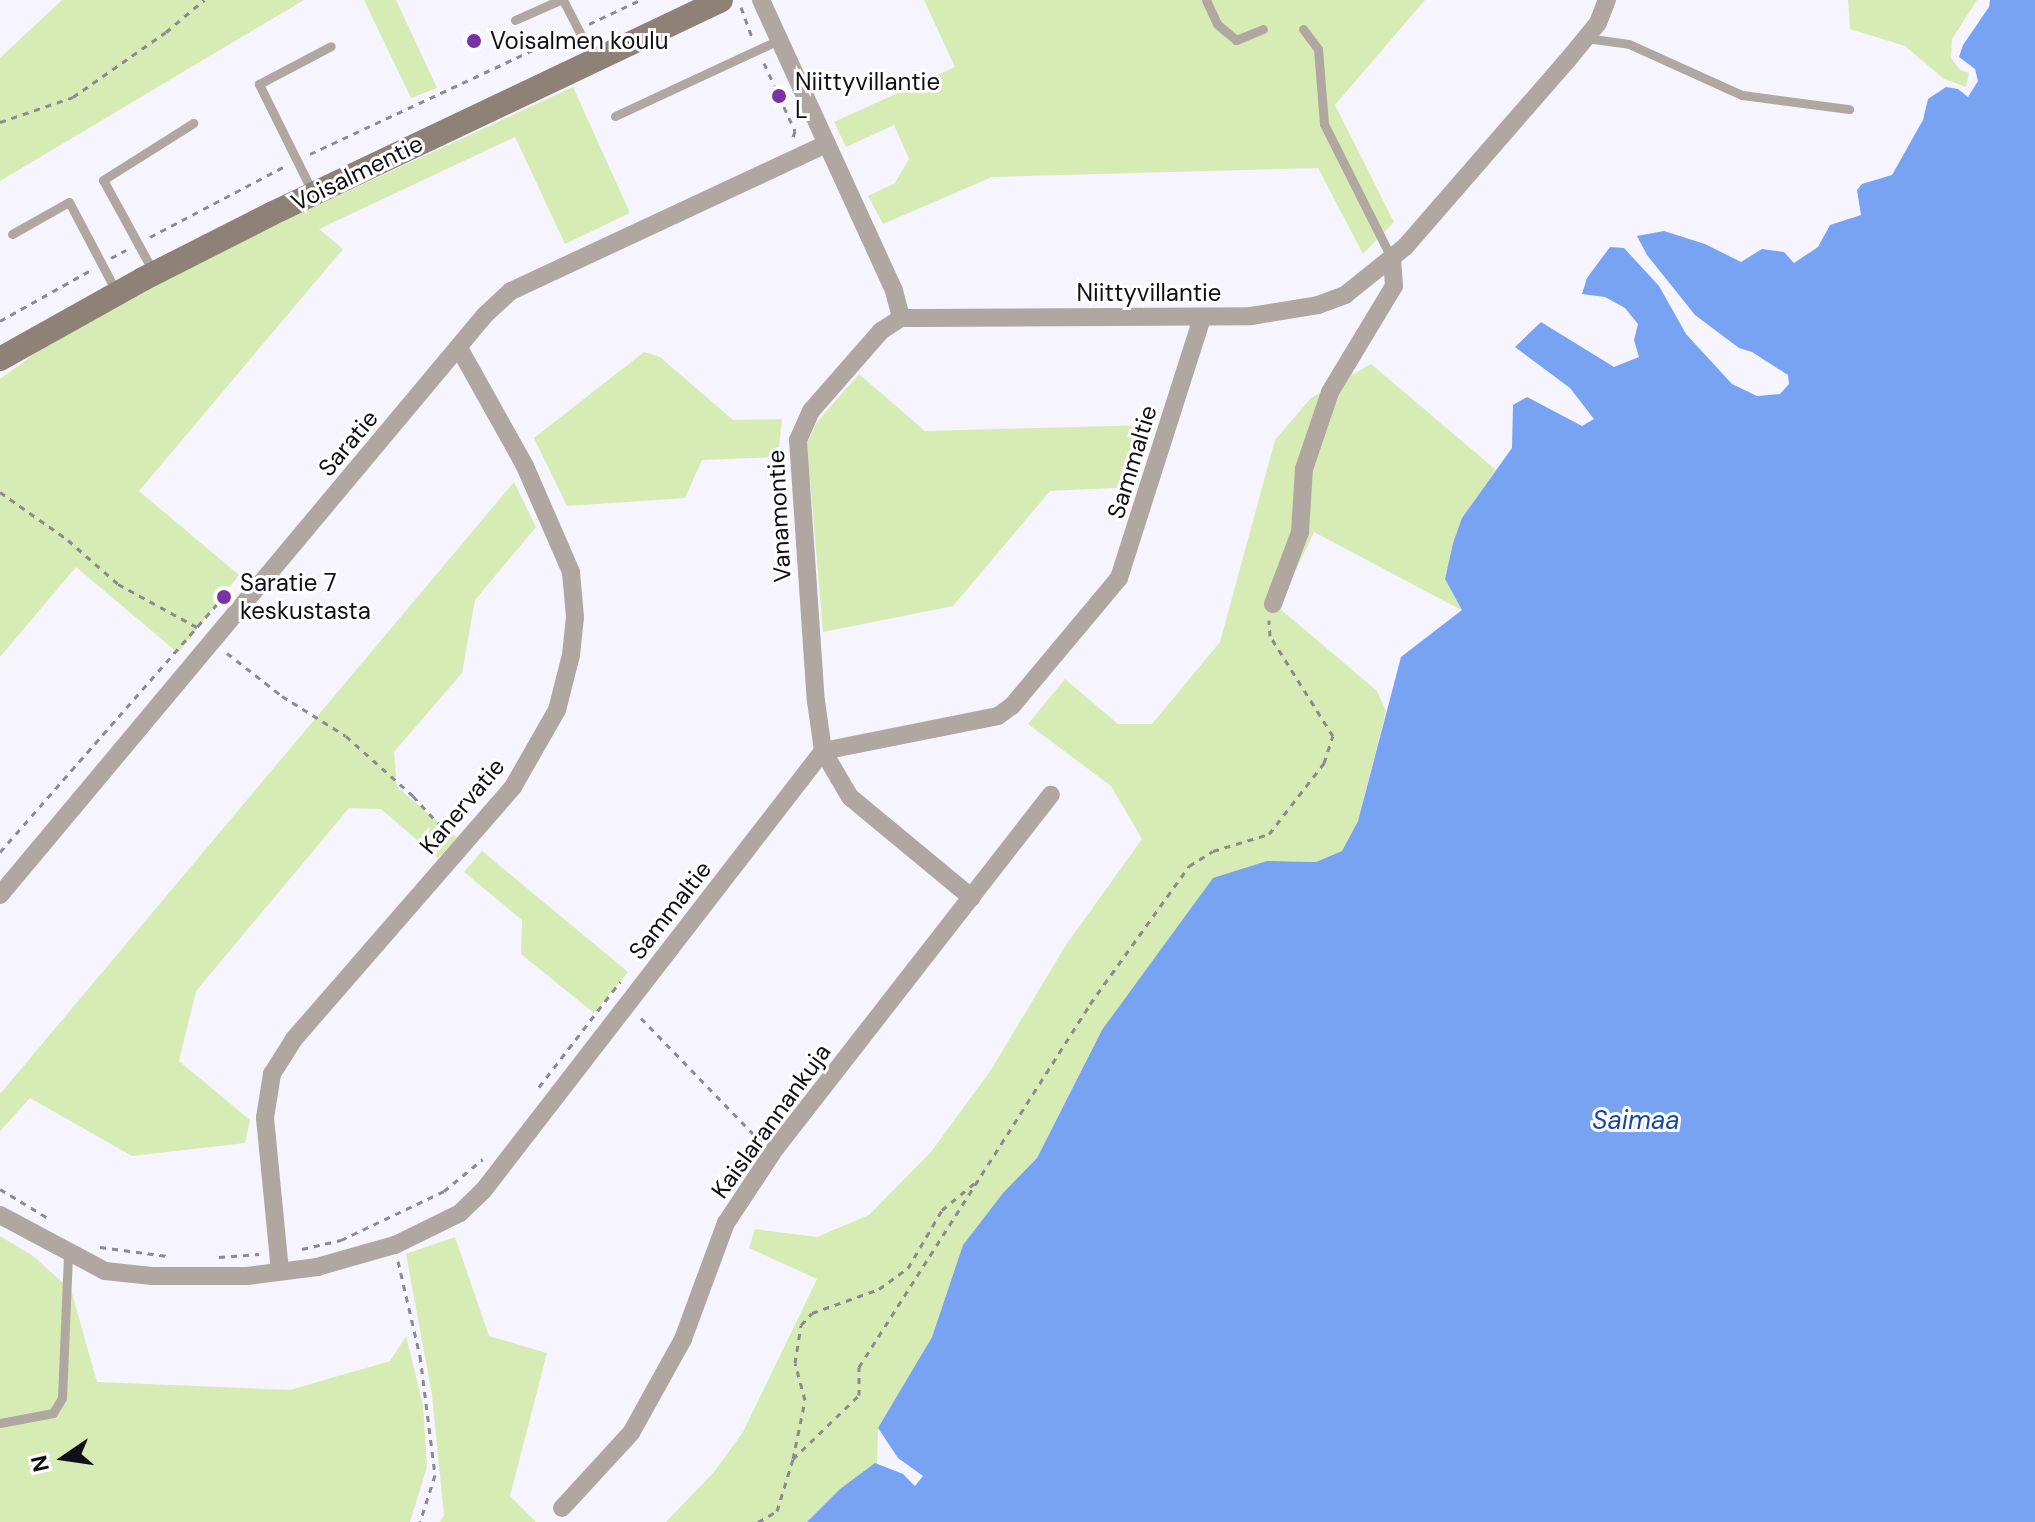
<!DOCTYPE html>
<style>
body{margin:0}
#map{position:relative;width:2035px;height:1522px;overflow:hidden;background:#f6f4fe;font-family:"DM Sans",sans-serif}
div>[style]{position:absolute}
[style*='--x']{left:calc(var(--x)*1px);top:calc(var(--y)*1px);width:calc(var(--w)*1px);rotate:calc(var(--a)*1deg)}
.green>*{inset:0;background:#d7ebb4}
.water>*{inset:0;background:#77a3f2}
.path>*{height:3px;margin-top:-1.5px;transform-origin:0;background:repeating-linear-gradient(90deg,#8b8992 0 6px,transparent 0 12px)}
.lane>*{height:9px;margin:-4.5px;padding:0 4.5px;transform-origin:4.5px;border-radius:4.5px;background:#b0a7a0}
.street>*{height:18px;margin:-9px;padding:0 9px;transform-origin:9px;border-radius:9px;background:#b0a7a0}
.secondary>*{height:24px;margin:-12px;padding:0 12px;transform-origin:12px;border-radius:12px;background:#8e8176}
.dots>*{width:22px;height:22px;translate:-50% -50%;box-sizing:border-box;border:4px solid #fff;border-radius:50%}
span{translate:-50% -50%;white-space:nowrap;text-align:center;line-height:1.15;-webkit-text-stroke:6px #fff;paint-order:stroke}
.poi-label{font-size:24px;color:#100e16}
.left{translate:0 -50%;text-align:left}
.street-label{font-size:24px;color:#100e16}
.water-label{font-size:26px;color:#1749a3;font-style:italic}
.north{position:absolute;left:24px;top:1418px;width:80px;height:80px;-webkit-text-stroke:6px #fff;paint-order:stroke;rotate:257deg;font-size:22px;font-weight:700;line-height:32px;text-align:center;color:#100e16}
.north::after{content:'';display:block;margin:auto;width:28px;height:36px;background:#100e16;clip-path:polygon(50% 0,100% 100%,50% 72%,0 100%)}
</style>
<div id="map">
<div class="green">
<div style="clip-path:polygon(62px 0,304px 0,0 181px,0 58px)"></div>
<div style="clip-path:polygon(364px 0,396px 0,437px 88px,411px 98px)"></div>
<div style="clip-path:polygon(924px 0,1425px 0,1335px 105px,1394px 222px,1363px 254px,1318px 168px,992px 177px,883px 224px,868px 196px,895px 183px,909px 159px,894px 125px,846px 147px,834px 122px,955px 67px)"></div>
<div style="clip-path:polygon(1848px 0,1977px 0,1952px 39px,1951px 58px,1960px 70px,1969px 73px,1966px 87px,1944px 79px,1905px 46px,1850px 29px)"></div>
<div style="clip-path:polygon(573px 87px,630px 213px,565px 244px,515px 137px,319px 229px,343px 249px,139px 491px,239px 575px,178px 653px,76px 567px,0 657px,0 379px,55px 339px,236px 243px)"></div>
<div style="clip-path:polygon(644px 352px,660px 357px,733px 420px,782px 419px,778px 457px,702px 460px,685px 498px,567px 506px,534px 438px)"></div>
<div style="clip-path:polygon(1371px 364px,1496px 470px,1462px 518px,1453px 543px,1445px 579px,1463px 611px,1314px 532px,1278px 607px,1377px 691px,1386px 711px,1358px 821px,1342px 851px,1316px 862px,1267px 861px,1102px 1030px,1037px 1158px,1003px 1193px,963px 1245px,932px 1337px,878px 1428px,877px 1463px,840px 1489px,807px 1522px,666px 1522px,714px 1472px,743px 1432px,817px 1279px,749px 1248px,755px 1229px,817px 1237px,869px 1215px,931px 1152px,991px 1070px,1066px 945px,1142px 839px,1111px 786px,1028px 724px,1065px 679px,1118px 724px,1152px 724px,1220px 642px,1275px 440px,1311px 398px)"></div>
<div style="clip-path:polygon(859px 374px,925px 431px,1151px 425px,1132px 487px,1050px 491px,953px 606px,823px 632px,807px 443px,817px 422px)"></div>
<div style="clip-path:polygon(514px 482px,536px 527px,475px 600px,462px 673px,394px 752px,397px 787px,457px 838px,438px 858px,381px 809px,349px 808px,196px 991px,179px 1061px,250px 1120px,245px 1143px,132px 1156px,30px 1098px,0 1131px,0 1094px)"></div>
<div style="clip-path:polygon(482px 851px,628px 972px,594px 1013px,521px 954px,522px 920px,464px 872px)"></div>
<div style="clip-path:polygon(0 1236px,33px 1256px,71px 1290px,97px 1382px,290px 1390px,390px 1361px,406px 1336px,423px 1405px,427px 1467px,410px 1522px,0 1522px)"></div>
<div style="clip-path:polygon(455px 1237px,489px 1336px,547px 1353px,510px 1496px,536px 1522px,440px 1522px,444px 1515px,432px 1395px,406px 1254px)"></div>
</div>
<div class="water">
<div style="clip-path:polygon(1990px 0,2035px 0,2035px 1522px,807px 1522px,840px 1489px,875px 1463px,903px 1474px,915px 1486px,923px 1476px,898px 1458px,878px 1428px,932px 1337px,963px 1245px,1003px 1193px,1037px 1158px,1102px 1030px,1213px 878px,1267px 861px,1316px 862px,1342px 851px,1358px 821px,1401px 657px,1462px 610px,1445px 579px,1453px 543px,1462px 518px,1512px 448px,1513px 405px,1527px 397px,1582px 426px,1594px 419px,1570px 388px,1515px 347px,1541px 322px,1614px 367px,1639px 357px,1634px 340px,1638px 324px,1625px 308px,1605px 297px,1582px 294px,1587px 278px,1610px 247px,1624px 248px,1659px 286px,1686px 334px,1732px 384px,1757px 396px,1780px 394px,1789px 384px,1788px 375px,1752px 352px,1739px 348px,1695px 315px,1647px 255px,1637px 236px,1664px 231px,1705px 244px,1741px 262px,1762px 249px,1784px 252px,1794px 263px,1818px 247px,1830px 225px,1861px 215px,1857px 190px,1862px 184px,1892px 175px,1923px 120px,1928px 99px,1946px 87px,1958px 89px,1968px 97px,1978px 81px,1975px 69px,1959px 57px,1963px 45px,1989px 7px)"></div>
</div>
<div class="path">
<div style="--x:741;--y:7;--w:33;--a:70"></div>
<div style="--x:589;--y:24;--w:56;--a:-25.2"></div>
<div style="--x:764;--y:63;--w:75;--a:65.5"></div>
<div style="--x:795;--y:131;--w:9;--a:108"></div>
<div style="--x:0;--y:122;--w:77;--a:-18.9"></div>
<div style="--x:73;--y:97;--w:113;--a:-35"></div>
<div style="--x:166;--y:32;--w:50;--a:-40.1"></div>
<div style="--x:310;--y:154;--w:284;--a:-25"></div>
<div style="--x:150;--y:237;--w:153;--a:-27.7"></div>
<div style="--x:111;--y:258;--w:17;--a:-28"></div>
<div style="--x:0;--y:321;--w:104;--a:-29.3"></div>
<div style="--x:0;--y:492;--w:83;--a:35.2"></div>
<div style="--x:68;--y:540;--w:67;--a:41.3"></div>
<div style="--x:118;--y:584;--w:90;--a:28.6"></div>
<div style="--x:227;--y:653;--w:70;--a:38"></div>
<div style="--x:282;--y:696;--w:75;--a:32"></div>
<div style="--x:346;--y:736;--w:90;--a:41.8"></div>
<div style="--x:413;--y:796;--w:53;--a:47.3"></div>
<div style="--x:0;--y:852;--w:337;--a:-48.8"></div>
<div style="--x:641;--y:1018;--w:173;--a:45.9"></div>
<div style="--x:539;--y:1087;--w:133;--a:-52.4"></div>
<div style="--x:0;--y:1189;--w:56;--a:31.1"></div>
<div style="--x:100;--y:1247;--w:68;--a:7.7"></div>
<div style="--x:302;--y:1249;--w:40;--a:-13"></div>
<div style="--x:341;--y:1240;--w:114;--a:-25.4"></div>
<div style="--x:444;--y:1191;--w:50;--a:-39.4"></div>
<div style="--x:219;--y:1257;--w:40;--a:-4.3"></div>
<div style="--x:398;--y:1261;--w:98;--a:77"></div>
<div style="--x:420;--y:1356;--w:120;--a:82.8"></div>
<div style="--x:435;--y:1475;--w:49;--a:107.7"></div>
<div style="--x:793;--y:1459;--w:60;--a:-78.5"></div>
<div style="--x:805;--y:1400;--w:38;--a:-105"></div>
<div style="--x:795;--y:1363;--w:38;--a:-81"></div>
<div style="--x:801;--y:1325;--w:16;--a:-47"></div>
<div style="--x:812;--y:1313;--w:71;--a:-19.7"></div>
<div style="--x:879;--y:1289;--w:36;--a:-36"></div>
<div style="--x:908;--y:1268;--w:67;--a:-59.6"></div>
<div style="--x:942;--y:1210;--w:45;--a:-39.6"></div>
<div style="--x:758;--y:1522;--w:22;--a:-30"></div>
<div style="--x:777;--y:1511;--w:54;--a:-72.9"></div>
<div style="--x:793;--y:1459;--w:92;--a:-44.1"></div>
<div style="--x:859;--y:1395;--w:28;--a:-90"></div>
<div style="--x:859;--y:1367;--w:430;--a:-57.5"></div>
<div style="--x:1090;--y:1004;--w:170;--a:-54.3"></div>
<div style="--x:1189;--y:866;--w:28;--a:-32"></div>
<div style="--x:1213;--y:851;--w:59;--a:-16.9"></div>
<div style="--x:1269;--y:834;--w:90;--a:-52.2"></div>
<div style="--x:1324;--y:763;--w:28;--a:-72"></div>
<div style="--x:1333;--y:736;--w:118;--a:-122.2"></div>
<div style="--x:1270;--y:636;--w:16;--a:-94"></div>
</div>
<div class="lane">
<div style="--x:563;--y:0;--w:68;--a:62.7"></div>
<div style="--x:1206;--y:0;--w:26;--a:65"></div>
<div style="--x:1217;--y:24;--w:25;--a:40"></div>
<div style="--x:1236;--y:40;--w:29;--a:-22"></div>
<div style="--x:515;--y:20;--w:49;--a:-24"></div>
<div style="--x:1303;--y:29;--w:25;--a:53"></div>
<div style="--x:1318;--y:49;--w:75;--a:85.4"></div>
<div style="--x:1324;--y:124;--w:151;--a:63.3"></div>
<div style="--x:1586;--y:38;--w:43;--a:7.9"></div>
<div style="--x:1629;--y:44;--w:124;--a:24.3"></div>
<div style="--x:1742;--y:95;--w:108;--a:7.5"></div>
<div style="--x:615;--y:116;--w:181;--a:-24.9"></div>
<div style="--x:313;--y:193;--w:122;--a:-116.4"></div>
<div style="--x:259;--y:84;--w:81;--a:-27.8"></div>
<div style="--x:12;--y:234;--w:65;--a:-29.3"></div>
<div style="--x:69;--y:202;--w:103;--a:62.2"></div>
<div style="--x:154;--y:273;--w:106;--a:-118.7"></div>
<div style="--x:103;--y:180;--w:107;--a:-32.3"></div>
<div style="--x:0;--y:1423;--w:54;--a:-10.7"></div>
<div style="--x:53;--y:1413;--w:17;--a:-59"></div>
<div style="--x:62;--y:1398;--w:144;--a:-87.6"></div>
</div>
<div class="street">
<div style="--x:761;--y:0;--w:320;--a:65.4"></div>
<div style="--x:894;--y:291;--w:28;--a:75"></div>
<div style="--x:901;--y:318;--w:14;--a:0"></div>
<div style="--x:915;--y:318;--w:336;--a:-0.3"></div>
<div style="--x:1251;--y:316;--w:68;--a:-9.3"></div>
<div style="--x:1318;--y:305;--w:29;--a:-20"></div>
<div style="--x:1345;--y:295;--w:77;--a:-38.7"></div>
<div style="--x:1405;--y:247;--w:245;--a:-49"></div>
<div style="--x:1566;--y:62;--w:50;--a:-50.6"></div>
<div style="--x:1598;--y:23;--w:25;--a:-69"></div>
<div style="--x:901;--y:318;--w:24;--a:147"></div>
<div style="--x:881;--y:331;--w:106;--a:131.2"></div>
<div style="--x:811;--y:411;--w:32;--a:114"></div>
<div style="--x:798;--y:440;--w:262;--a:86.1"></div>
<div style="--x:816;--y:701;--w:50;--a:82"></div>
<div style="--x:823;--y:751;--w:53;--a:59.6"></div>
<div style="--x:850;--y:797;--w:158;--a:39.6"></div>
<div style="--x:1273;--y:604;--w:77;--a:-69.4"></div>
<div style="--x:1300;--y:532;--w:63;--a:-86.4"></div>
<div style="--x:1304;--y:469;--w:81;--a:-71.3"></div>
<div style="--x:1330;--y:392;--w:124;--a:-58.9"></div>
<div style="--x:1394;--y:286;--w:27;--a:-94"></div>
<div style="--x:0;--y:895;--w:756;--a:-50.1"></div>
<div style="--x:485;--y:315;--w:35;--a:-43"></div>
<div style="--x:511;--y:291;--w:348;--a:-25"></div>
<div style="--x:0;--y:1215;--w:119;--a:28.1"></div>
<div style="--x:105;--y:1271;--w:47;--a:6.1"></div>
<div style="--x:152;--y:1276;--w:95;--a:0"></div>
<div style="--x:247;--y:1276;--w:71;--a:-7.3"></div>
<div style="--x:317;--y:1267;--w:81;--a:-15.8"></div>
<div style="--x:395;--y:1245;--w:72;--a:-26.2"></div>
<div style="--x:460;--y:1213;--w:32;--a:-44"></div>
<div style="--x:483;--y:1191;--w:556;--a:-52.31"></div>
<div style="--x:823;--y:751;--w:178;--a:-11.3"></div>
<div style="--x:998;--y:716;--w:17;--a:-36"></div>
<div style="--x:1012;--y:706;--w:167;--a:-50.1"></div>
<div style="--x:1119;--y:578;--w:273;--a:-72.3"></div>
<div style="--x:280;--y:1271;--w:154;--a:-95.6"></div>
<div style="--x:265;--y:1118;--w:45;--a:-81"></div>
<div style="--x:272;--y:1074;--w:41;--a:-57.8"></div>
<div style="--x:294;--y:1039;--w:334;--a:-49"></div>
<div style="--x:513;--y:787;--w:89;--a:-60.3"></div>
<div style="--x:557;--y:710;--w:57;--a:-75.7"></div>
<div style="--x:571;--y:655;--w:38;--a:-84"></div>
<div style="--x:575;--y:617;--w:45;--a:-95.1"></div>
<div style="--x:571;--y:572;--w:116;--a:-113.5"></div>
<div style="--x:525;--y:466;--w:135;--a:-119.2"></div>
<div style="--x:562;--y:1508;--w:102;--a:-47.4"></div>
<div style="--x:631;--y:1433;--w:107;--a:-61"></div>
<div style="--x:683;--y:1339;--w:124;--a:-69.7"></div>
<div style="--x:726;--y:1223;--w:89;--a:-56.5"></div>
<div style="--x:775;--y:1149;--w:449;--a:-52.1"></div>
</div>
<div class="secondary">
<div style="--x:0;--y:359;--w:164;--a:-29.2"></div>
<div style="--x:143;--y:279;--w:144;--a:-26.9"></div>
<div style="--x:271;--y:214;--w:498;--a:-25.4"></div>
</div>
<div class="dots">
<div style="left:474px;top:41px;background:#7b31a3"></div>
<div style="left:779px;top:96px;background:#7b31a3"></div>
<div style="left:224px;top:597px;background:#7b31a3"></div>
</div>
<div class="poi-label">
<span class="left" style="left:490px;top:41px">Voisalmen koulu</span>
<span class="left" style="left:795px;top:96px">Niittyvillantie<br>L</span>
<span class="left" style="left:240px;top:597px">Saratie 7<br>keskustasta</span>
</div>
<div class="street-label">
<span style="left:357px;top:173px;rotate:-26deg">Voisalmentie</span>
<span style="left:1149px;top:293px">Niittyvillantie</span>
<span style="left:348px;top:443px;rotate:-50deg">Saratie</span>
<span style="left:1132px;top:462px;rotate:-73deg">Sammaltie</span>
<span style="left:779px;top:516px;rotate:-93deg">Vanamontie</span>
<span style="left:462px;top:806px;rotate:-50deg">Kanervatie</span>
<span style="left:670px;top:910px;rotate:-52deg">Sammaltie</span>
<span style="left:771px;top:1121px;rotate:-54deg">Kaislarannankuja</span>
</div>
<div class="water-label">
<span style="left:1636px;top:1121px">Saimaa</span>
</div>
<div class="north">N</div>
</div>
